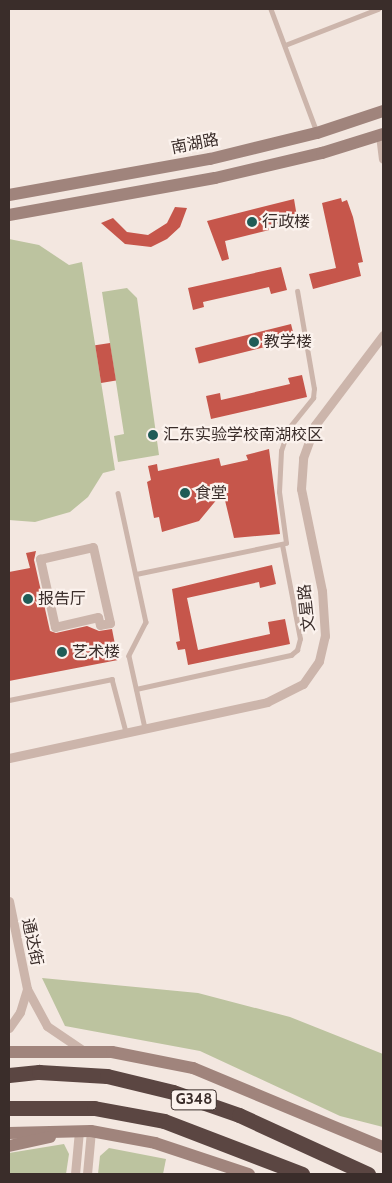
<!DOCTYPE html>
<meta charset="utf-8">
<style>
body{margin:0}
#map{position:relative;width:392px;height:1183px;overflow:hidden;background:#f3e7e0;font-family:Cabin,"Noto Sans SC",sans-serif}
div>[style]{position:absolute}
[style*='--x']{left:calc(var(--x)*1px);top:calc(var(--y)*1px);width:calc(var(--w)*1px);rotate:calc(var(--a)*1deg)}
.green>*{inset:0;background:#bcc39f}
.building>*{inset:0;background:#c6564b;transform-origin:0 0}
.lane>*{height:4.5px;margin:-2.25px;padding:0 2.25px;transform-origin:2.25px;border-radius:2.25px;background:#ccb5ab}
.street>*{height:9px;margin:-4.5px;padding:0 4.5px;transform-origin:4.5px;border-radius:4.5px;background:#ccb5ab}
.secondary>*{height:12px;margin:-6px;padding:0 6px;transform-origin:6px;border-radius:6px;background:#a0847c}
.highway>*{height:15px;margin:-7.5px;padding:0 7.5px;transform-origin:7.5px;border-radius:7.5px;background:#5b4642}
.dots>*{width:14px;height:14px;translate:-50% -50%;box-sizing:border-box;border:2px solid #fbf2ed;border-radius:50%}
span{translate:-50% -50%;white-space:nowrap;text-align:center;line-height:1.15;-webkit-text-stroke:4.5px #fbf2ed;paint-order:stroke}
.shield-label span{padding:1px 4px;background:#fbf2ed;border:1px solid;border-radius:4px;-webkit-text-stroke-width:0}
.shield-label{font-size:15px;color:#3a2d2a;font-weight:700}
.street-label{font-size:16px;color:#3a2d2a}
.poi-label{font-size:16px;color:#3a2d2a}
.left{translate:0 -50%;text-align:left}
.frame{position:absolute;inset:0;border:10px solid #3a2d2a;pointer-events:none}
</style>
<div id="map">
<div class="green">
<div style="clip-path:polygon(9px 239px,39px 245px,69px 265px,82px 262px,115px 470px,103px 473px,88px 497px,70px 512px,35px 522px,9px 520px)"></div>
<div style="clip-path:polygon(127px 288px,137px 298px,159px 455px,118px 462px,114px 436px,124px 434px,102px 292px)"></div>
<div style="clip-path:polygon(42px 978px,198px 993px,290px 1017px,383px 1054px,383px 1127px,340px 1116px,200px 1051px,65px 1026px)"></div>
<div style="clip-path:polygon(64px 1144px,69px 1154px,66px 1174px,9px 1174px,9px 1153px)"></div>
<div style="clip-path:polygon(109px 1148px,166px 1159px,163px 1174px,98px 1174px,100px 1156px)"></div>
</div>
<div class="building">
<div style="clip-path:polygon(341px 198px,342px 202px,347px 200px,353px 217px,363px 262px,358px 263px,361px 276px,313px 289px,309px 274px,336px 268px,322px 203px)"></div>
<div style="clip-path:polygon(294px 199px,298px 223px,225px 241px,229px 259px,222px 261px,207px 221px)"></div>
<div style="clip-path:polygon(175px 207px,187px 208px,180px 227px,167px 239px,151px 247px,125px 244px,101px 223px,113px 218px,127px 232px,148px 235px,167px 223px)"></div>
<div style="clip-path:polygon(281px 267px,287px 290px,271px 294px,269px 287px,203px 302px,204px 307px,193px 310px,188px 288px)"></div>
<div style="left:291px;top:324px;width:16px;height:99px;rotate:76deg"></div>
<div style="left:110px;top:343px;width:38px;height:15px;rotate:81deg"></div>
<div style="clip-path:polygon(302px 375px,307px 397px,211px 419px,206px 396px,220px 393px,221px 400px,290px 384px,288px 378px)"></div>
<div style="clip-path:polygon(269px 449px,280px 534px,234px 538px,223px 492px,199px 521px,162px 532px,159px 517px,154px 518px,147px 482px,151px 480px,148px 466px,157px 464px,158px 471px,219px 458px,221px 466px,248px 460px,246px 455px)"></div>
<div style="clip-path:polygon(36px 551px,34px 560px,50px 631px,56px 633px,87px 626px,99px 631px,112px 629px,118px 660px,9px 681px,9px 572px,30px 568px,26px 553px)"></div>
<div style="clip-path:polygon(272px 565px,276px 584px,260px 588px,259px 582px,187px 598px,198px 650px,270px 634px,268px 622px,285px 619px,290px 644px,188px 665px,185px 649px,178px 650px,176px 642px,180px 641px,172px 589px)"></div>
</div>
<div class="lane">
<div style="--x:271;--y:9;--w:131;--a:69.5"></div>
<div style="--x:285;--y:45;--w:100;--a:-21.2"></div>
<div style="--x:118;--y:493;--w:132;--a:77.8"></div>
<div style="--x:146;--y:622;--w:38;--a:117"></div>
<div style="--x:129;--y:656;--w:74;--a:77.5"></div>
<div style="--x:136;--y:574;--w:153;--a:-11.7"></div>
<div style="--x:286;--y:543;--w:51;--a:-97.8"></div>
<div style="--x:279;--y:492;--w:41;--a:-87.2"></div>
<div style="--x:281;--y:451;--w:23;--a:-72"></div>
<div style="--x:288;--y:429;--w:40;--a:-51"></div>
<div style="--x:313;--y:398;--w:9;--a:-84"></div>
<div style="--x:314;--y:389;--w:99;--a:-99.8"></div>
<div style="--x:136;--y:689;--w:159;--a:-12.4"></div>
<div style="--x:291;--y:655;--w:8;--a:-40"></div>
<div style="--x:297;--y:650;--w:11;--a:-75"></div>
<div style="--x:300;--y:639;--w:96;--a:-100.8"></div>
<div style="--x:9;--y:700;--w:105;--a:-11.5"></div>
<div style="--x:112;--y:679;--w:55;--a:75.2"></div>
</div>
<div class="street">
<div style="--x:380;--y:135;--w:24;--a:83"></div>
<div style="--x:93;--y:547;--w:78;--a:77.4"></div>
<div style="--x:110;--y:623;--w:10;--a:169"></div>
<div style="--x:100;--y:625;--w:8;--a:-104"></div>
<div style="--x:98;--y:617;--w:44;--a:166.9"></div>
<div style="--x:55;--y:627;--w:70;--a:-102.4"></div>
<div style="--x:40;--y:559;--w:54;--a:-12.8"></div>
<div style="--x:9;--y:758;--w:264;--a:-12.2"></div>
<div style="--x:267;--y:702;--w:40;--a:-26.6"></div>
<div style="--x:303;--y:684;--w:28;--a:-55"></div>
<div style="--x:319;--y:661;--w:26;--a:-77"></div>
<div style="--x:325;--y:636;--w:45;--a:-93.8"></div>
<div style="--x:322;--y:591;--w:104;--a:-101.6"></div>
<div style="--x:301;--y:489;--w:31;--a:-86"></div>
<div style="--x:303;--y:458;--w:35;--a:-70"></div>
<div style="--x:315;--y:425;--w:113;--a:-52.9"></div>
<div style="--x:9;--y:901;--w:90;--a:78.4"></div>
<div style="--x:9;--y:1028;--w:19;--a:-55"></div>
<div style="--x:20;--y:1012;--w:24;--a:-73"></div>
<div style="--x:27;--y:989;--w:42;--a:61.6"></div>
<div style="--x:47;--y:1026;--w:45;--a:34"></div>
<div style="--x:75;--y:1174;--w:43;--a:-84.7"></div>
<div style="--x:87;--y:1174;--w:43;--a:-84.7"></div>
</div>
<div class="secondary">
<div style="--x:9;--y:195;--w:204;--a:-10.2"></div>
<div style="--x:210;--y:159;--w:110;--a:-13.7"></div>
<div style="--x:317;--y:133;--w:70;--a:-18.4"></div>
<div style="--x:9;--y:215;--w:209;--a:-10.2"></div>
<div style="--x:215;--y:178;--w:110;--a:-13.2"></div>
<div style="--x:322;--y:153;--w:64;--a:-17.3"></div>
<div style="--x:9;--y:1052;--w:103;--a:0"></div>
<div style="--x:112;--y:1052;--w:83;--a:11.2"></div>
<div style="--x:193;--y:1068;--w:206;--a:22.6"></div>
<div style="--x:9;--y:1133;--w:82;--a:-1.4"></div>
<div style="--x:91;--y:1131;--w:65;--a:10.6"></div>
<div style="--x:155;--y:1143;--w:99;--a:18.3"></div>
<div style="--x:9;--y:1146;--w:42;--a:-12.4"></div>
</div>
<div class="highway">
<div style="--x:9;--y:1075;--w:30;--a:-6"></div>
<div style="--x:39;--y:1072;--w:68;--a:3.4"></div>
<div style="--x:107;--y:1076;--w:68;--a:13.6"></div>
<div style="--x:173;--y:1092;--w:70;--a:19.2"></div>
<div style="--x:239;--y:1115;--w:142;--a:24.6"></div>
<div style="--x:9;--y:1108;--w:85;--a:0"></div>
<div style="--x:94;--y:1108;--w:71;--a:10.5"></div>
<div style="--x:164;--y:1121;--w:148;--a:21"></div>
</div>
<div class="dots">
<div style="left:252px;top:222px;background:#1f5c57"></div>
<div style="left:254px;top:342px;background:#1f5c57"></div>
<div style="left:153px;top:435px;background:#1f5c57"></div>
<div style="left:185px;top:493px;background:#1f5c57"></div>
<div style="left:28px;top:599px;background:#1f5c57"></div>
<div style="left:62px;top:652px;background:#1f5c57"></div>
</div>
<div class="shield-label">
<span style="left:194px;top:1100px">G348</span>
</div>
<div class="street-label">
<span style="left:195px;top:144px;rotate:-11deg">南湖路</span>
<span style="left:307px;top:608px;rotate:-96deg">文星路</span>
<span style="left:32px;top:942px;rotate:78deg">通达街</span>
</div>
<div class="poi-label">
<span class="left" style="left:262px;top:222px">行政楼</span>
<span class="left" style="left:264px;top:342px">教学楼</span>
<span class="left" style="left:163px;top:435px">汇东实验学校南湖校区</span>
<span class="left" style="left:195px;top:493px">食堂</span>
<span class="left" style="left:38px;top:599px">报告厅</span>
<span class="left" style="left:72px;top:652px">艺术楼</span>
</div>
<div class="frame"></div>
</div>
